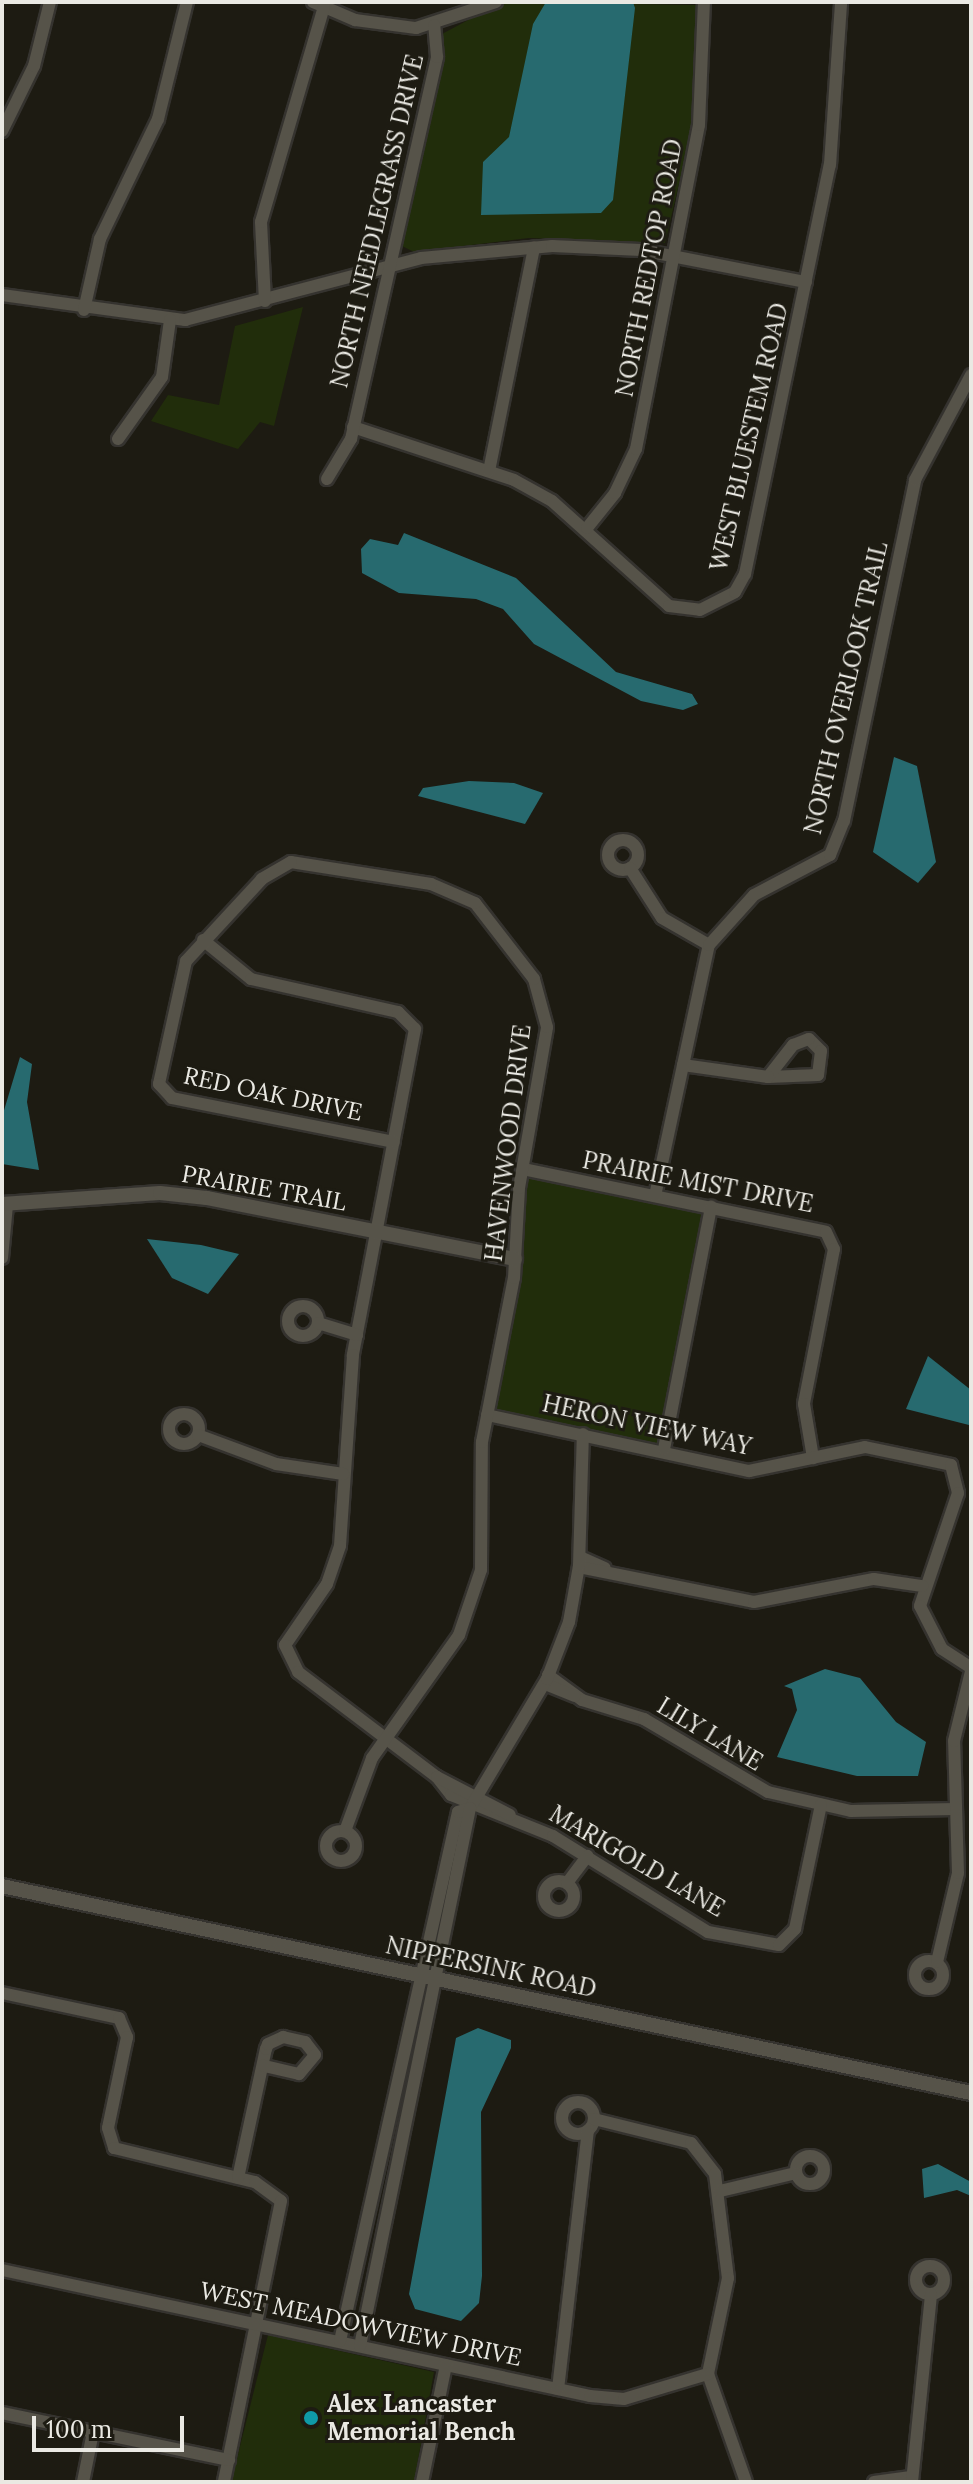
<!DOCTYPE html>
<style>
body{margin:0}
#map{position:relative;width:973px;height:2484px;overflow:hidden;background:#1d1b12;font-family:Lora,serif}
div>[style]{position:absolute}
[style*='--x']{left:calc(var(--x)*1px);top:calc(var(--y)*1px);width:calc(var(--w)*1px);rotate:calc(var(--a)*1deg)}
.green>*{inset:0;background:#212d0b}
.water>*{inset:0;background:#276a6f}
.roads{filter:drop-shadow(2px 0 #35332f) drop-shadow(-2px 0 #35332f) drop-shadow(0 2px #35332f) drop-shadow(0 -2px #35332f)}
.minor>*{height:12px;margin:-6px;padding:0 6px;transform-origin:6px;border-radius:6px;background:#565349}
.minor>.ring{margin:-6px;padding:0;box-sizing:content-box;background:none;border:12px solid #565349;border-radius:50%}
.tertiary>*{height:14px;margin:-7px;padding:0 7px;transform-origin:7px;border-radius:7px;background:#565349}
.dots>*{width:22px;height:22px;translate:-50% -50%;box-sizing:border-box;border:4px solid #1d1b12;border-radius:50%}
span{translate:-50% -50%;white-space:nowrap;text-align:center;line-height:1.15;-webkit-text-stroke:6px #1d1b12;paint-order:stroke}
.street-label{font-size:24px;color:#eae9e3}
.poi-label{font-size:24px;color:#eae9e3;font-weight:700}
.left{translate:0 -50%;text-align:left}
.frame{position:absolute;inset:0;border:4px solid #eae9e3;pointer-events:none}
.scale{position:absolute;left:32px;top:2416px;width:152px;height:36px;box-sizing:border-box;border:4px solid #eae9e3;border-top:0;padding-left:10px;font-size:24px;line-height:28px;white-space:nowrap;color:#eae9e3;-webkit-text-stroke:6px #1d1b12;paint-order:stroke}
</style>
<div id="map">
<div class="green">
<div style="clip-path:polygon(502px 2px,697px 5px,696px 112px,665px 243px,529px 238px,414px 252px,402px 246px,442px 34px)"></div>
<div style="clip-path:polygon(303px 307px,274px 426px,260px 422px,238px 449px,151px 421px,168px 395px,219px 405px,235px 326px)"></div>
<div style="clip-path:polygon(527px 1176px,704px 1211px,659px 1444px,493px 1410px,523px 1260px)"></div>
<div style="clip-path:polygon(268px 2335px,434px 2372px,414px 2482px,231px 2482px)"></div>
</div>
<div class="water">
<div style="clip-path:polygon(546px 2px,633px 2px,635px 8px,613px 200px,601px 213px,481px 215px,483px 162px,509px 137px,533px 24px)"></div>
<div style="clip-path:polygon(404px 533px,516px 578px,616px 672px,692px 694px,698px 704px,683px 710px,641px 701px,534px 644px,503px 609px,476px 599px,399px 593px,362px 573px,361px 549px,370px 539px,398px 545px)"></div>
<div style="clip-path:polygon(894px 757px,917px 766px,936px 862px,918px 883px,873px 852px)"></div>
<div style="clip-path:polygon(469px 781px,514px 783px,543px 793px,525px 824px,418px 796px,423px 788px)"></div>
<div style="clip-path:polygon(20px 1057px,32px 1064px,27px 1102px,39px 1170px,2px 1164px,2px 1117px)"></div>
<div style="clip-path:polygon(147px 1239px,201px 1245px,239px 1254px,208px 1294px,172px 1278px)"></div>
<div style="clip-path:polygon(928px 1356px,971px 1390px,969px 1425px,906px 1409px)"></div>
<div style="clip-path:polygon(825px 1669px,860px 1678px,896px 1722px,926px 1742px,918px 1776px,857px 1776px,777px 1757px,797px 1710px,792px 1689px,784px 1686px)"></div>
<div style="clip-path:polygon(478px 2028px,511px 2040px,511px 2048px,481px 2112px,482px 2276px,479px 2303px,461px 2321px,415px 2309px,409px 2294px,456px 2038px)"></div>
<div style="clip-path:polygon(938px 2164px,971px 2182px,971px 2196px,957px 2190px,924px 2198px,922px 2169px)"></div>
</div>
<div class="roads">
<div class="minor">
<div style="--x:313;--y:2;--w:46;--a:23.2"></div>
<div style="--x:355;--y:20;--w:62;--a:7.5"></div>
<div style="--x:416;--y:28;--w:84;--a:-18"></div>
<div style="--x:2;--y:131;--w:72;--a:-63.8"></div>
<div style="--x:34;--y:66;--w:66;--a:-76"></div>
<div style="--x:2;--y:295;--w:185;--a:7.8"></div>
<div style="--x:185;--y:320;--w:244;--a:-14.7"></div>
<div style="--x:421;--y:258;--w:132;--a:-5.2"></div>
<div style="--x:552;--y:246;--w:89;--a:2.6"></div>
<div style="--x:641;--y:250;--w:168;--a:11"></div>
<div style="--x:265;--y:301;--w:79;--a:-92.9"></div>
<div style="--x:261;--y:222;--w:224;--a:-73.7"></div>
<div style="--x:84;--y:310;--w:73;--a:-77.3"></div>
<div style="--x:100;--y:239;--w:133;--a:-64.2"></div>
<div style="--x:158;--y:119;--w:121;--a:-76.1"></div>
<div style="--x:353;--y:427;--w:169;--a:18.2"></div>
<div style="--x:514;--y:480;--w:43;--a:28.9"></div>
<div style="--x:552;--y:501;--w:157;--a:41.9"></div>
<div style="--x:669;--y:606;--w:31;--a:7"></div>
<div style="--x:700;--y:610;--w:39;--a:-27"></div>
<div style="--x:735;--y:592;--w:21;--a:-61"></div>
<div style="--x:745;--y:574;--w:418;--a:-78.3"></div>
<div style="--x:830;--y:165;--w:163;--a:-86.1"></div>
<div style="--x:118;--y:439;--w:76;--a:-54.6"></div>
<div style="--x:162;--y:377;--w:58;--a:-82"></div>
<div style="--x:489;--y:471;--w:228;--a:-78.6"></div>
<div style="--x:327;--y:479;--w:47;--a:-59"></div>
<div style="--x:351;--y:439;--w:392;--a:-77.3"></div>
<div style="--x:437;--y:57;--w:32;--a:-95"></div>
<div style="--x:587;--y:528;--w:45;--a:-51.3"></div>
<div style="--x:615;--y:493;--w:49;--a:-64.5"></div>
<div style="--x:636;--y:449;--w:330;--a:-79"></div>
<div style="--x:699;--y:125;--w:123;--a:-87.7"></div>
<div class="ring" style="left:608px;top:840px;width:18px;height:18px"></div>
<div style="--x:630;--y:868;--w:59;--a:57.4"></div>
<div style="--x:662;--y:918;--w:54;--a:29.9"></div>
<div style="--x:203;--y:940;--w:62;--a:39.1"></div>
<div style="--x:251;--y:979;--w:151;--a:12.7"></div>
<div style="--x:398;--y:1012;--w:24;--a:45"></div>
<div style="--x:415;--y:1029;--w:332;--a:100.8"></div>
<div style="--x:353;--y:1355;--w:191;--a:93.9"></div>
<div style="--x:340;--y:1546;--w:40;--a:108.9"></div>
<div style="--x:327;--y:1584;--w:74;--a:124.5"></div>
<div style="--x:285;--y:1645;--w:30;--a:64"></div>
<div style="--x:298;--y:1672;--w:174;--a:37.1"></div>
<div style="--x:809;--y:1039;--w:17;--a:45"></div>
<div style="--x:821;--y:1051;--w:24;--a:97"></div>
<div style="--x:818;--y:1075;--w:50;--a:177.7"></div>
<div style="--x:768;--y:1077;--w:41;--a:-52"></div>
<div style="--x:793;--y:1045;--w:17;--a:-21"></div>
<div style="--x:683;--y:1065;--w:86;--a:8"></div>
<div style="--x:523;--y:1169;--w:309;--a:11.7"></div>
<div style="--x:826;--y:1232;--w:19;--a:65"></div>
<div style="--x:834;--y:1249;--w:158;--a:101"></div>
<div style="--x:804;--y:1404;--w:55;--a:80.5"></div>
<div style="--x:655;--y:1196;--w:257;--a:-77.9"></div>
<div style="--x:709;--y:945;--w:67;--a:-48"></div>
<div style="--x:754;--y:895;--w:86;--a:-27.8"></div>
<div style="--x:830;--y:855;--w:37;--a:-68"></div>
<div style="--x:844;--y:821;--w:348;--a:-78.2"></div>
<div style="--x:915;--y:480;--w:119;--a:-61.9"></div>
<div style="--x:2;--y:1258;--w:53;--a:-84.6"></div>
<div class="ring" style="left:288px;top:1306px;width:18px;height:18px"></div>
<div style="--x:318;--y:1323;--w:41;--a:17.1"></div>
<div class="ring" style="left:169px;top:1414px;width:18px;height:18px"></div>
<div style="--x:487;--y:1415;--w:268;--a:12.1"></div>
<div style="--x:749;--y:1471;--w:118;--a:-11.7"></div>
<div style="--x:865;--y:1447;--w:88;--a:11.8"></div>
<div style="--x:951;--y:1465;--w:29;--a:76"></div>
<div style="--x:958;--y:1493;--w:119;--a:108.6"></div>
<div style="--x:920;--y:1606;--w:48;--a:62.9"></div>
<div style="--x:942;--y:1649;--w:35;--a:33"></div>
<div style="--x:198;--y:1435;--w:83;--a:20.4"></div>
<div style="--x:276;--y:1464;--w:68;--a:8.5"></div>
<div style="--x:664;--y:1449;--w:247;--a:-79"></div>
<div style="--x:580;--y:1557;--w:27;--a:24"></div>
<div style="--x:579;--y:1567;--w:178;--a:11.3"></div>
<div style="--x:754;--y:1602;--w:122;--a:-10.9"></div>
<div style="--x:874;--y:1579;--w:49;--a:8.3"></div>
<div style="--x:548;--y:1675;--w:42;--a:36.3"></div>
<div style="--x:582;--y:1700;--w:65;--a:17"></div>
<div style="--x:644;--y:1719;--w:144;--a:30.5"></div>
<div style="--x:768;--y:1792;--w:85;--a:12.9"></div>
<div style="--x:851;--y:1811;--w:104;--a:-1.1"></div>
<div style="--x:545;--y:1684;--w:32;--a:22"></div>
<div style="--x:437;--y:1777;--w:23;--a:52"></div>
<div style="--x:451;--y:1795;--w:110;--a:21.9"></div>
<div style="--x:553;--y:1836;--w:182;--a:31.8"></div>
<div style="--x:708;--y:1932;--w:72;--a:10.4"></div>
<div style="--x:779;--y:1945;--w:23;--a:-45"></div>
<div style="--x:795;--y:1929;--w:127;--a:-78.2"></div>
<div style="--x:437;--y:1777;--w:82;--a:27.5"></div>
<div style="--x:470;--y:1808;--w:150;--a:-59.2"></div>
<div style="--x:547;--y:1679;--w:61;--a:-68.9"></div>
<div style="--x:569;--y:1622;--w:57;--a:-79.9"></div>
<div style="--x:579;--y:1566;--w:132;--a:-88.3"></div>
<div class="ring" style="left:326px;top:1831px;width:18px;height:18px"></div>
<div style="--x:345;--y:1831;--w:78;--a:-69.7"></div>
<div style="--x:372;--y:1758;--w:151;--a:-54.7"></div>
<div style="--x:459;--y:1635;--w:69;--a:-71.3"></div>
<div style="--x:481;--y:1570;--w:128;--a:-89.6"></div>
<div style="--x:482;--y:1442;--w:167;--a:-79"></div>
<div style="--x:514;--y:1278;--w:90;--a:-86.8"></div>
<div style="--x:519;--y:1188;--w:163;--a:-80.1"></div>
<div style="--x:547;--y:1027;--w:50;--a:-105.2"></div>
<div style="--x:534;--y:979;--w:96;--a:-127.8"></div>
<div style="--x:475;--y:903;--w:48;--a:-156.6"></div>
<div style="--x:431;--y:884;--w:142;--a:-171.1"></div>
<div style="--x:291;--y:862;--w:34;--a:150"></div>
<div style="--x:262;--y:879;--w:112;--a:132.8"></div>
<div style="--x:186;--y:961;--w:126;--a:102.4"></div>
<div style="--x:159;--y:1084;--w:19;--a:47"></div>
<div style="--x:172;--y:1098;--w:226;--a:11.2"></div>
<div class="ring" style="left:544px;top:1881px;width:18px;height:18px"></div>
<div style="--x:567;--y:1883;--w:34;--a:-53"></div>
<div class="ring" style="left:915px;top:1961px;width:16px;height:16px"></div>
<div style="--x:937;--y:1962;--w:91;--a:-76.7"></div>
<div style="--x:958;--y:1873;--w:132;--a:-91.7"></div>
<div style="--x:954;--y:1741;--w:72;--a:-76.3"></div>
<div style="--x:2;--y:1993;--w:120;--a:12.1"></div>
<div style="--x:119;--y:2018;--w:21;--a:67"></div>
<div style="--x:127;--y:2037;--w:93;--a:101.8"></div>
<div style="--x:108;--y:2128;--w:21;--a:73"></div>
<div style="--x:114;--y:2148;--w:145;--a:13.6"></div>
<div style="--x:255;--y:2182;--w:32;--a:36"></div>
<div style="--x:281;--y:2201;--w:287;--a:101.5"></div>
<div class="ring" style="left:562px;top:2102px;width:20px;height:20px"></div>
<div style="--x:594;--y:2119;--w:100;--a:13.9"></div>
<div style="--x:691;--y:2143;--w:39;--a:52"></div>
<div style="--x:715;--y:2174;--w:105;--a:82.9"></div>
<div style="--x:728;--y:2278;--w:98;--a:101.8"></div>
<div style="--x:708;--y:2374;--w:114;--a:70.6"></div>
<div class="ring" style="left:796px;top:2156px;width:16px;height:16px"></div>
<div style="--x:238;--y:2178;--w:132;--a:-77.8"></div>
<div style="--x:266;--y:2049;--w:5;--a:-68"></div>
<div style="--x:268;--y:2044;--w:17;--a:-25"></div>
<div style="--x:283;--y:2037;--w:23;--a:13"></div>
<div style="--x:305;--y:2042;--w:16;--a:52"></div>
<div style="--x:315;--y:2055;--w:25;--a:130"></div>
<div style="--x:299;--y:2074;--w:37;--a:-167"></div>
<div style="--x:720;--y:2191;--w:78;--a:-13.3"></div>
<div class="ring" style="left:916px;top:2266px;width:16px;height:16px"></div>
<div style="--x:2;--y:2270;--w:601;--a:12.09"></div>
<div style="--x:590;--y:2396;--w:34;--a:5"></div>
<div style="--x:624;--y:2399;--w:88;--a:-16.6"></div>
<div style="--x:340;--y:2341;--w:542;--a:-77.43"></div>
<div style="--x:458;--y:1812;--w:13;--a:-18"></div>
<div style="--x:360;--y:2346;--w:549;--a:-78.44"></div>
<div style="--x:558;--y:2389;--w:260;--a:-83.4"></div>
<div style="--x:2;--y:2413;--w:232;--a:11.7"></div>
<div style="--x:83;--y:2482;--w:51;--a:-78.7"></div>
<div style="--x:422;--y:2482;--w:119;--a:-78.4"></div>
<div style="--x:874;--y:2482;--w:37;--a:-8"></div>
<div style="--x:912;--y:2482;--w:189;--a:-84.2"></div>
</div>
<div class="tertiary">
<div style="--x:2;--y:1204;--w:158;--a:-4"></div>
<div style="--x:160;--y:1193;--w:47;--a:6.1"></div>
<div style="--x:207;--y:1198;--w:314;--a:11.2"></div>
<div style="--x:2;--y:1886;--w:991;--a:12.06"></div>
</div>
</div>
<div class="dots">
<div style="left:311px;top:2418px;background:#0f9aa8"></div>
</div>
<div class="street-label">
<span style="left:377px;top:221px;rotate:-77deg">NORTH NEEDLEGRASS DRIVE</span>
<span style="left:649px;top:268px;rotate:-79deg">NORTH REDTOP ROAD</span>
<span style="left:749px;top:437px;rotate:-77deg">WEST BLUESTEM ROAD</span>
<span style="left:846px;top:688px;rotate:-77deg">NORTH OVERLOOK TRAIL</span>
<span style="left:273px;top:1094px;rotate:12deg">RED OAK DRIVE</span>
<span style="left:508px;top:1143px;rotate:-83deg">HAVENWOOD DRIVE</span>
<span style="left:698px;top:1182px;rotate:11deg">PRAIRIE MIST DRIVE</span>
<span style="left:264px;top:1188px;rotate:10deg">PRAIRIE TRAIL</span>
<span style="left:647px;top:1425px;rotate:12deg">HERON VIEW WAY</span>
<span style="left:710px;top:1734px;rotate:31deg">LILY LANE</span>
<span style="left:637px;top:1861px;rotate:30deg">MARIGOLD LANE</span>
<span style="left:491px;top:1967px;rotate:12deg">NIPPERSINK ROAD</span>
<span style="left:361px;top:2324px;rotate:12deg">WEST MEADOWVIEW DRIVE</span>
</div>
<div class="poi-label">
<span class="left" style="left:327px;top:2418px">Alex Lancaster<br>Memorial Bench</span>
</div>
<div class="frame"></div>
<div class="scale">100 m</div>
</div>
